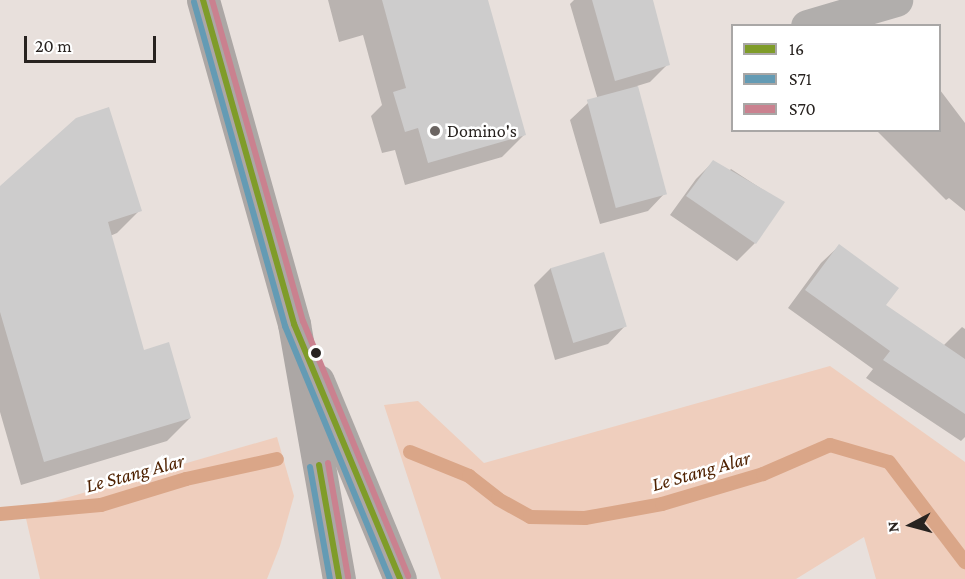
<!DOCTYPE html>
<style>
body{margin:0}
#map{position:relative;width:965px;height:579px;overflow:hidden;background:#e8e0dc;font-family:"Crimson Pro",serif}
div>[style]{position:absolute}
[style*='--x']{left:calc(var(--x)*1px);top:calc(var(--y)*1px);width:calc(var(--w)*1px);rotate:calc(var(--a)*1deg)}
.green>*{inset:0;background:#efcebd}
.shadow>*{inset:0;background:#0003}
.stream>*{height:14px;margin:-7px;padding:0 7px;transform-origin:7px;border-radius:7px;background:#daa688}
.building>*{inset:0;background:#cdcccc;transform-origin:0 0}
.minor>*{height:33px;margin:-16.5px;padding:0 16.5px;transform-origin:16.5px;border-radius:16.5px;background:#b1aeac}
.major>*{height:33px;margin:-16.5px;padding:0 16.5px;transform-origin:16.5px;border-radius:16.5px;background:#aca7a5}
.bus-1>*{height:6px;margin:-3px;padding:0 3px;transform-origin:3px;border-radius:3px;background:#7f9c29}
.bus-2>*{height:6px;margin:-3px;padding:0 3px;transform-origin:3px;border-radius:3px;background:#649bb4}
.bus-3>*{height:6px;margin:-3px;padding:0 3px;transform-origin:3px;border-radius:3px;background:#ca818f}
.dots>*{width:16px;height:16px;translate:-50% -50%;box-sizing:border-box;border:3px solid #fff;border-radius:50%}
span{translate:-50% -50%;white-space:nowrap;text-align:center;line-height:1.15;-webkit-text-stroke:5px #fff;paint-order:stroke}
.poi-label{font-size:18px;color:#282320}
.left{translate:0 -50%;text-align:left}
.water-label{font-size:20px;color:#4f2202;font-style:italic}
.legend{position:absolute;left:731px;top:24px;width:210px;height:108px;box-sizing:border-box;background:#fff;border:2px solid #a9a7a6;margin:0;padding:8px 10px;list-style:none;font-size:18px;color:#282320}
.legend li{display:flex;align-items:center;gap:12px;height:30px}
.legend b{width:30px;border:2px solid #a9a7a6}
.north{position:absolute;left:881px;top:495px;width:60px;height:60px;-webkit-text-stroke:4px #fff;paint-order:stroke;rotate:264deg;font-size:16px;font-weight:700;line-height:24px;text-align:center;color:#282320}
.north::after{content:'';display:block;margin:auto;width:21px;height:27px;background:#282320;clip-path:polygon(50% 0,100% 100%,50% 72%,0 100%)}
.scale{position:absolute;left:24px;top:36px;width:132px;height:27px;box-sizing:border-box;border:3px solid #282320;border-top:0;padding-left:8px;font-size:18px;line-height:21px;white-space:nowrap;color:#282320;-webkit-text-stroke:4px #fff;paint-order:stroke}
</style>
<div id="map">
<div class="green">
<div style="clip-path:polygon(830px 366px,965px 462px,965px 579px,876px 579px,864px 537px,796px 579px,441px 579px,384px 405px,418px 401px,484px 463px)"></div>
<div style="clip-path:polygon(277px 437px,294px 496px,280px 546px,267px 579px,40px 579px,24px 510px)"></div>
</div>
<div class="shadow">
<div style="clip-path:polygon(328px 0,486px 0,524px 135px,502px 157px,405px 185px,395px 150px,382px 153px,371px 116px,382px 105px,363px 35px,339px 42px)"></div>
<div style="clip-path:polygon(574px 0,651px 0,668px 64px,650px 82px,637px 86px,665px 193px,648px 211px,600px 224px,570px 120px,588px 103px,598px 100px,570px 4px)"></div>
<div style="clip-path:polygon(940px 90px,965px 123px,965px 211px,949px 198px,946px 200px,876px 130px,940px 130px)"></div>
<div style="clip-path:polygon(713px 162px,728px 172px,731px 169px,783px 203px,755px 243px,737px 261px,670px 215px,696px 179px)"></div>
<div style="clip-path:polygon(0 189px,140px 210px,117px 233px,110px 236px,142px 352px,190px 418px,167px 441px,21px 485px,0 412px)"></div>
<div style="clip-path:polygon(839px 246px,884px 305px,943px 346px,962px 327px,965px 329px,965px 437px,961px 441px,866px 378px,873px 369px,788px 308px,821px 263px)"></div>
<div style="clip-path:polygon(551px 268px,625px 326px,608px 344px,555px 360px,534px 285px)"></div>
</div>
<div class="stream">
<div style="--x:410;--y:452;--w:64;--a:22.1"></div>
<div style="--x:469;--y:476;--w:37;--a:38"></div>
<div style="--x:498;--y:499;--w:37;--a:29"></div>
<div style="--x:530;--y:517;--w:55;--a:1"></div>
<div style="--x:585;--y:518;--w:78;--a:-10.3"></div>
<div style="--x:662;--y:504;--w:105;--a:-16.5"></div>
<div style="--x:763;--y:474;--w:73;--a:-23.4"></div>
<div style="--x:830;--y:445;--w:61;--a:16.1"></div>
<div style="--x:889;--y:462;--w:126;--a:52.8"></div>
<div style="--x:0;--y:514;--w:101;--a:-5.1"></div>
<div style="--x:101;--y:505;--w:89;--a:-17"></div>
<div style="--x:186;--y:479;--w:93;--a:-12.4"></div>
</div>
<div class="building">
<div style="clip-path:polygon(382px 0,488px 0,526px 135px,428px 163px,418px 128px,405px 132px,393px 92px,406px 88px)"></div>
<div style="clip-path:polygon(592px 0,653px 0,670px 65px,615px 81px)"></div>
<div style="left:638px;top:86px;width:112px;height:53px;rotate:75deg"></div>
<div style="clip-path:polygon(109px 107px,142px 211px,108px 222px,144px 350px,169px 342px,191px 418px,44px 462px,0 312px,0 186px,76px 118px)"></div>
<div style="clip-path:polygon(713px 160px,785px 202px,756px 244px,686px 196px)"></div>
<div style="clip-path:polygon(839px 244px,899px 288px,886px 305px,965px 359px,965px 414px,883px 360px,890px 351px,805px 290px)"></div>
<div style="left:604px;top:252px;width:78px;height:56px;rotate:73deg"></div>
</div>
<div class="minor">
<div style="--x:807;--y:26;--w:93;--a:-16.3"></div>
</div>
<div class="major">
<div style="--x:203;--y:0;--w:337;--a:74.3"></div>
<div style="--x:294;--y:324;--w:259;--a:80"></div>
<div style="--x:318;--y:381;--w:214;--a:67.5"></div>
</div>
<div class="bus-1">
<div style="--x:203;--y:0;--w:337;--a:74.3"></div>
<div style="--x:294;--y:324;--w:276;--a:67.4"></div>
<div style="--x:319;--y:465;--w:116;--a:80"></div>
</div>
<div class="bus-2">
<div style="--x:194;--y:2;--w:337;--a:74.3"></div>
<div style="--x:285;--y:326;--w:274;--a:67.5"></div>
<div style="--x:310;--y:467;--w:114;--a:79.9"></div>
</div>
<div class="bus-3">
<div style="--x:212;--y:0;--w:334;--a:74.2"></div>
<div style="--x:303;--y:321;--w:276;--a:67.6"></div>
<div style="--x:328;--y:463;--w:116;--a:80"></div>
</div>
<div class="dots">
<div style="left:435px;top:131px;background:#6b6562"></div>
<div style="left:316px;top:353px;background:#282320"></div>
</div>
<div class="poi-label">
<span class="left" style="left:447px;top:131px">Domino's</span>
</div>
<div class="water-label">
<span style="left:701px;top:471px;rotate:-16deg">Le Stang Alar</span>
<span style="left:135px;top:473px;rotate:-15deg">Le Stang Alar</span>
</div>
<ul class="legend">
<li><b style="height:8px;background:#7f9c29"></b>16</li>
<li><b style="height:8px;background:#649bb4"></b>S71</li>
<li><b style="height:8px;background:#ca818f"></b>S70</li>
</ul>
<div class="north">N</div>
<div class="scale">20 m</div>
</div>
